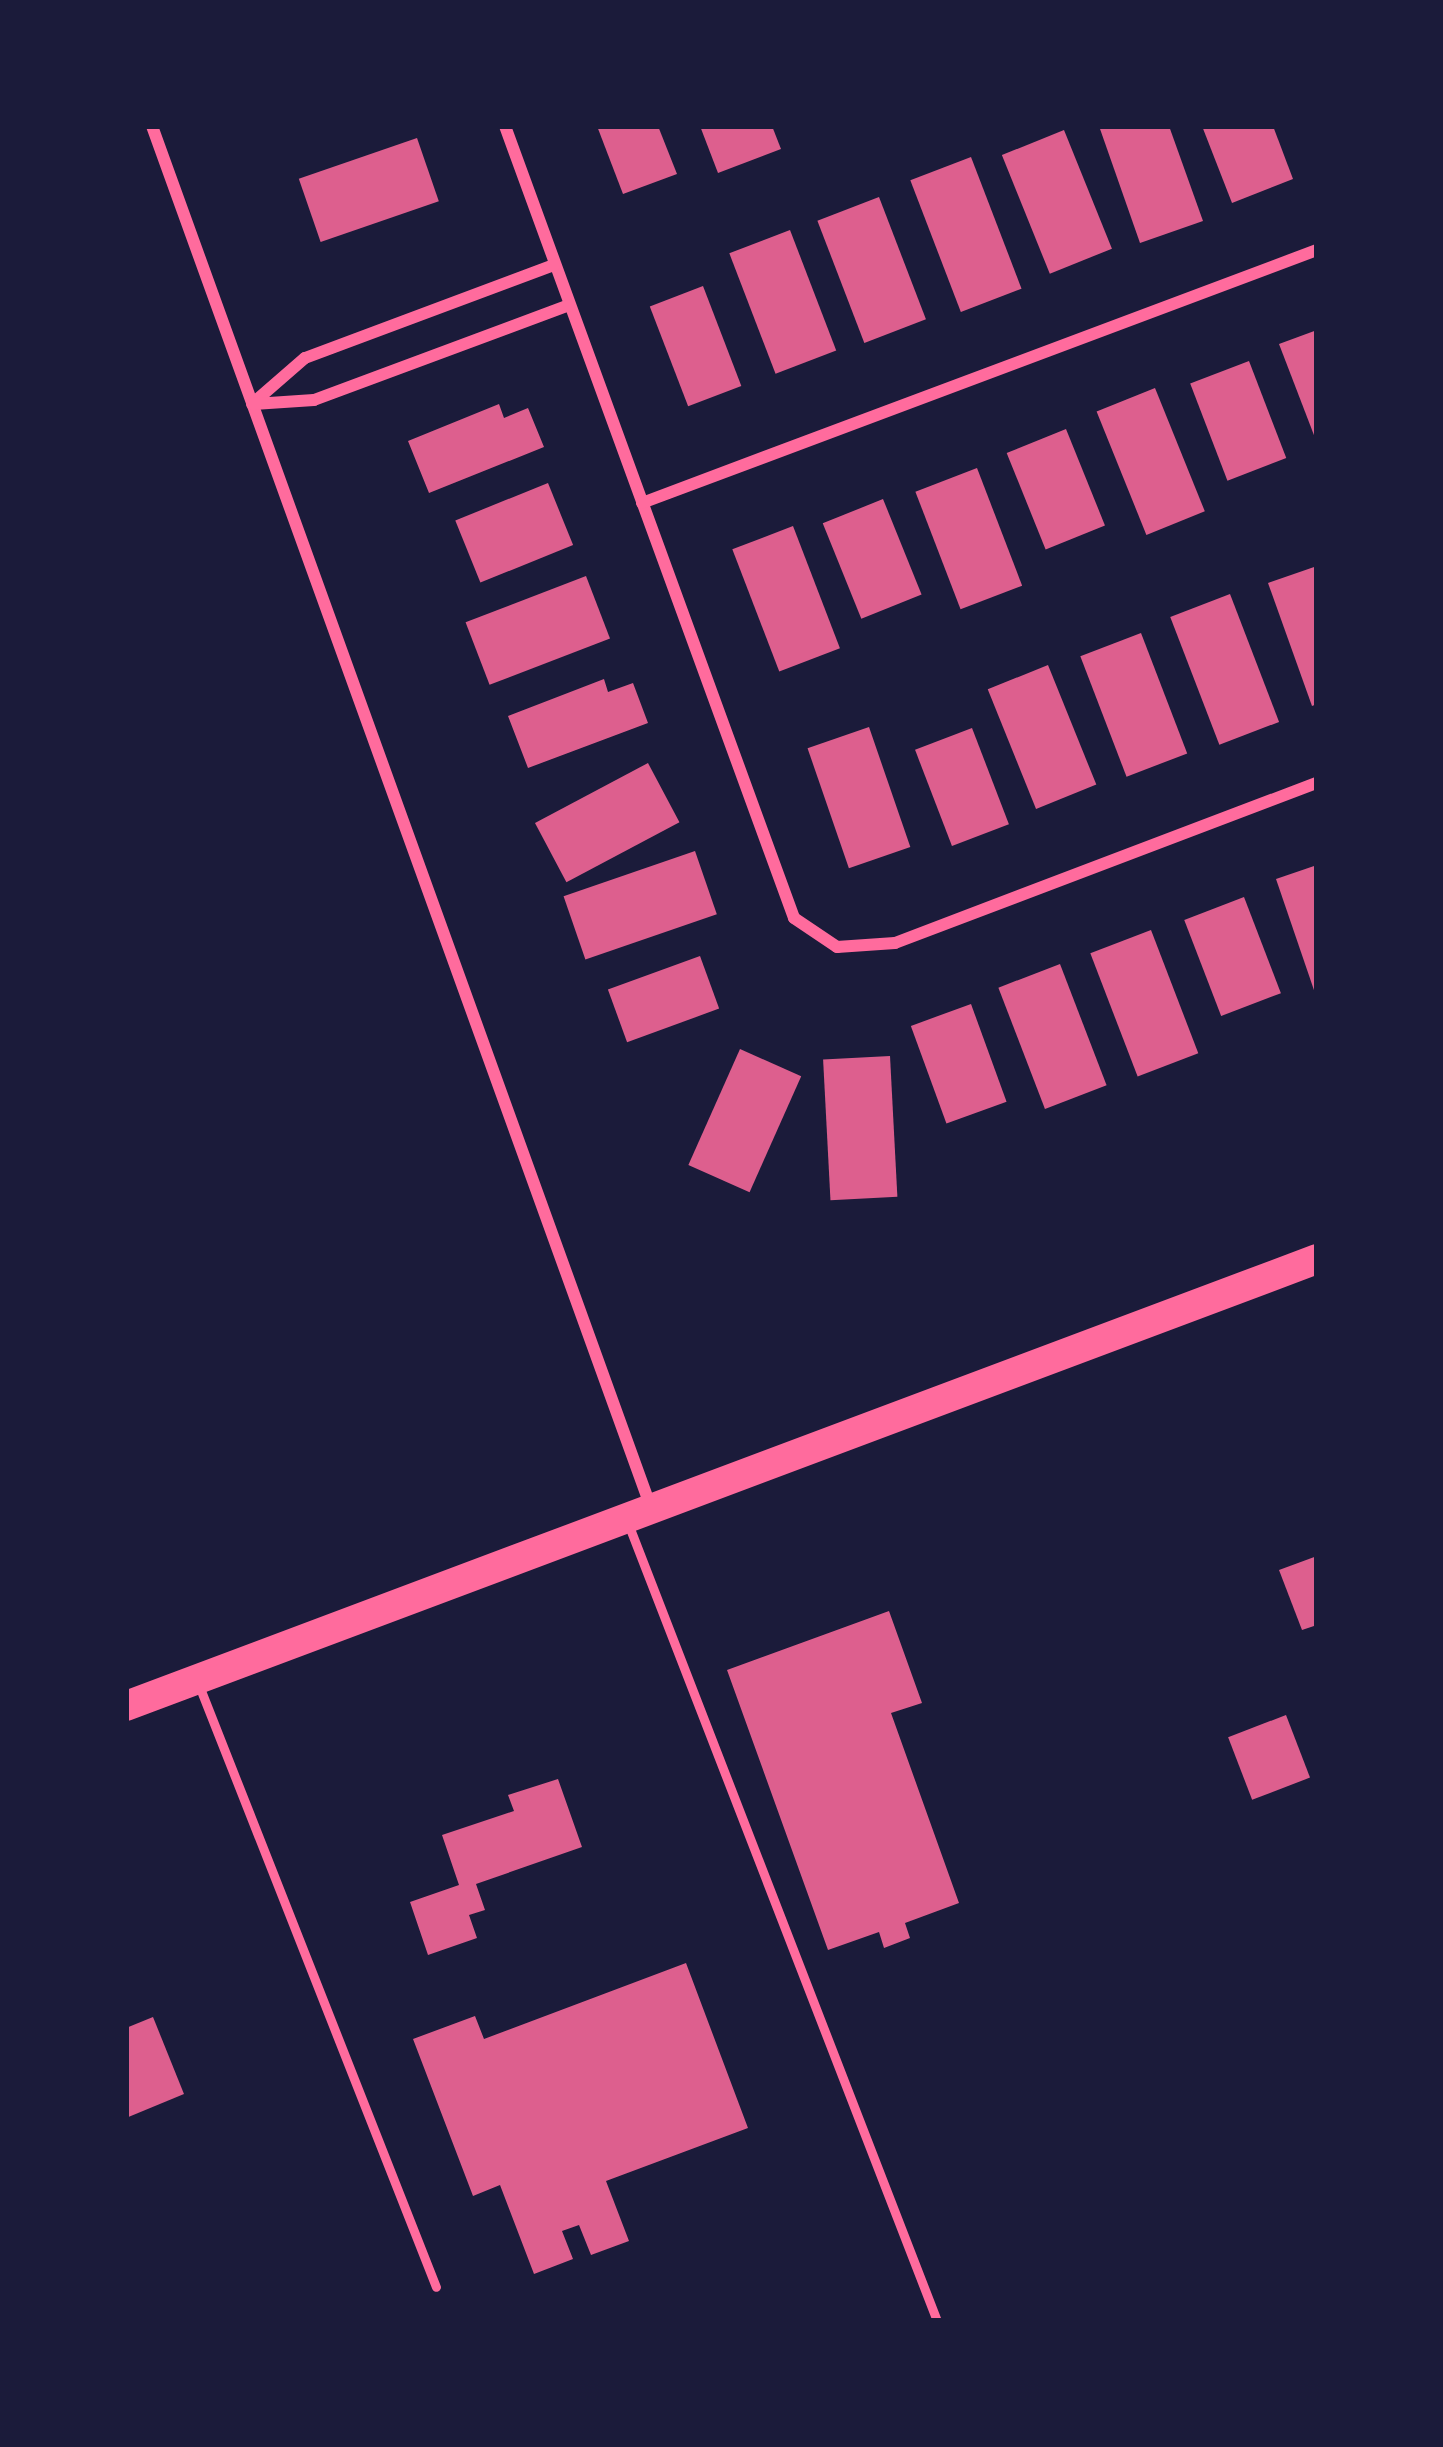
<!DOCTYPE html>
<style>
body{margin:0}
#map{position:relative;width:1443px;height:2447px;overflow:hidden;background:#1b1b3a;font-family:"PT Sans Narrow",sans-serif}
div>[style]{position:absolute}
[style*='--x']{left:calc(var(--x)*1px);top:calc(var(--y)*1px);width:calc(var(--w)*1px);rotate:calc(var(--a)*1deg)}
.building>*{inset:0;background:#dd5f8e;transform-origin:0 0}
.service>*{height:9px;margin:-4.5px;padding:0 4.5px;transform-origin:4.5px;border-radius:4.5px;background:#ff6b9d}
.minor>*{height:12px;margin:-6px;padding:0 6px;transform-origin:6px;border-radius:6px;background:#ff6b9d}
.primary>*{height:30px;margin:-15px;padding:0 15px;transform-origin:15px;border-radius:15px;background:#ff6b9d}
span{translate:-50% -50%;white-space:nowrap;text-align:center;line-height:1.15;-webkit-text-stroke:10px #1b1b3a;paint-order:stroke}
.frame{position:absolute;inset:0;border:129px solid #1b1b3a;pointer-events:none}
</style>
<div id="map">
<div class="building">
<div style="clip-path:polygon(597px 126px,658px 126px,677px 174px,623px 194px)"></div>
<div style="clip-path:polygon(700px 126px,772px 126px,781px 149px,718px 173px)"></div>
<div style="clip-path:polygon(1099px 126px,1169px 126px,1203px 221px,1140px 243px)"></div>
<div style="clip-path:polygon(1202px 126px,1273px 126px,1293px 179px,1232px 203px)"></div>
<div style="left:1064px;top:130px;width:128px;height:67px;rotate:68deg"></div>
<div style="left:417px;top:138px;width:67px;height:125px;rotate:71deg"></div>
<div style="left:971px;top:157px;width:141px;height:65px;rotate:69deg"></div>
<div style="left:879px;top:197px;width:131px;height:66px;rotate:69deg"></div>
<div style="left:790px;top:230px;width:129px;height:65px;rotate:69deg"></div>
<div style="left:703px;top:286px;width:107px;height:57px;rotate:69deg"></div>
<div style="clip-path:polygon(1317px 330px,1317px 443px,1279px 344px)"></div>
<div style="left:1249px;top:361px;width:104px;height:63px;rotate:69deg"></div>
<div style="left:1155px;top:388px;width:133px;height:63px;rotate:68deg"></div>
<div style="clip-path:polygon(499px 404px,504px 418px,528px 408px,544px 447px,429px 493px,408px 441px)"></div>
<div style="left:1066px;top:429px;width:104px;height:64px;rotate:68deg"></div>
<div style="left:977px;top:468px;width:126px;height:66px;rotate:69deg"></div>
<div style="left:548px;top:483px;width:67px;height:100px;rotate:68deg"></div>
<div style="left:883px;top:499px;width:103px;height:65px;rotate:68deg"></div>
<div style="left:793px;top:526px;width:131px;height:65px;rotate:69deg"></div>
<div style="clip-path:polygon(1317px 566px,1317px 704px,1312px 706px,1268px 583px)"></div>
<div style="left:586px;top:576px;width:67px;height:129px;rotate:69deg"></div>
<div style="left:1230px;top:594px;width:137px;height:64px;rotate:69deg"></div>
<div style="left:1141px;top:633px;width:129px;height:65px;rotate:69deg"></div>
<div style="left:1048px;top:665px;width:129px;height:65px;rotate:68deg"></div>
<div style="clip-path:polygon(604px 679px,608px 692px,633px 683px,648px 723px,528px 768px,508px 716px)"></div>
<div style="left:869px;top:727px;width:127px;height:65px;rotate:71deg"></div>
<div style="left:972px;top:728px;width:103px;height:61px;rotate:69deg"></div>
<div style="left:648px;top:763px;width:67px;height:128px;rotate:62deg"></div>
<div style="left:695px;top:851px;width:67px;height:139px;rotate:71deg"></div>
<div style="clip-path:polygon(1317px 865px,1317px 996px,1316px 996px,1276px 879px)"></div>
<div style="left:1244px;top:897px;width:103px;height:64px;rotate:69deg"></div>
<div style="left:1151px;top:930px;width:132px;height:65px;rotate:69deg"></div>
<div style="left:700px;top:956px;width:56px;height:98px;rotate:70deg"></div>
<div style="left:1060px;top:964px;width:130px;height:66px;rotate:69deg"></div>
<div style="left:971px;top:1004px;width:104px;height:64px;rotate:70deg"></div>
<div style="left:740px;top:1049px;width:67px;height:127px;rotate:24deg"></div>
<div style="left:890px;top:1056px;width:141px;height:67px;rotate:87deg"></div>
<div style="clip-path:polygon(1317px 1556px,1317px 1625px,1302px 1630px,1279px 1570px)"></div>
<div style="clip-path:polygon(889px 1611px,922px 1703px,891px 1713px,959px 1903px,905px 1923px,910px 1938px,884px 1948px,879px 1932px,828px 1950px,727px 1670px)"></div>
<div style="left:1286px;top:1715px;width:67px;height:62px;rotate:69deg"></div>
<div style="clip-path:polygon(558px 1779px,582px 1847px,476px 1884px,485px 1910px,469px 1915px,477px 1938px,428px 1955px,410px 1902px,459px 1885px,442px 1835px,514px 1811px,508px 1795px)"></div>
<div style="clip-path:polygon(686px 1963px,748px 2128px,606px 2181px,629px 2241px,591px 2255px,579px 2225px,562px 2231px,573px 2259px,534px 2274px,500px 2185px,473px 2196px,413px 2039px,475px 2016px,484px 2039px)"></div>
<div style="clip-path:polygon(153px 2017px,184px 2094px,126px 2118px,126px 2028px)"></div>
</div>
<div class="service">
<div style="--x:629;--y:1526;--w:853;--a:68.82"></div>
<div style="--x:198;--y:1683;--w:649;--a:68.49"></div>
</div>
<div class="minor">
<div style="--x:152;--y:126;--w:1472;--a:70.14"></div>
<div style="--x:505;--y:126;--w:843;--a:69.95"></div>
<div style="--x:794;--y:918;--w:52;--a:34"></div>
<div style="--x:837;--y:947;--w:58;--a:-3.9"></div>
<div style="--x:895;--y:943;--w:451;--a:-20.8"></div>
<div style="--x:252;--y:404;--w:70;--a:-41"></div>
<div style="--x:305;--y:358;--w:266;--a:-20.5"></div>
<div style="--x:253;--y:404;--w:61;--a:-3.8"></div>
<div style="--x:314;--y:400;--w:272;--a:-20.4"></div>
<div style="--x:642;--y:503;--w:721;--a:-20.55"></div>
</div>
<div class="primary">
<div style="--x:126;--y:1706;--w:1272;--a:-20.57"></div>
</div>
<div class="frame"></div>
</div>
